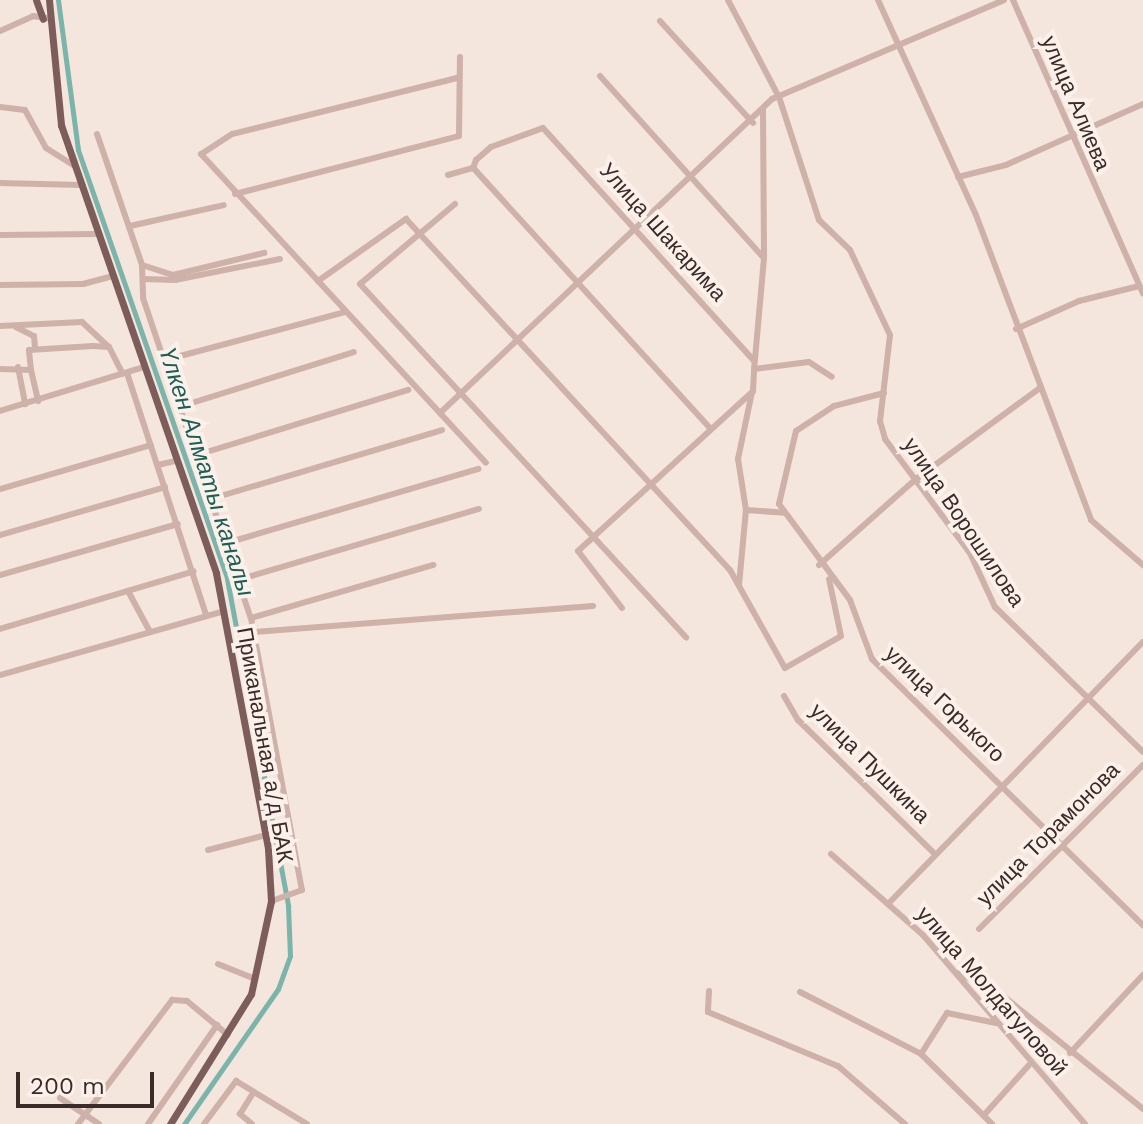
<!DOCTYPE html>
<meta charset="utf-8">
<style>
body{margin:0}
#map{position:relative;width:1143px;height:1124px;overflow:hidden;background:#f4e5dd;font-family:"Work Sans",sans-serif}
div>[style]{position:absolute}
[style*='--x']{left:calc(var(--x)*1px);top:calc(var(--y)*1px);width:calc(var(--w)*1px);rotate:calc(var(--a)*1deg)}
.canal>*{height:5px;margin:-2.5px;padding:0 2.5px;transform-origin:2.5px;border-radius:2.5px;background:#7ab4aa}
.minor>*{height:6px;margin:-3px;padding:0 3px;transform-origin:3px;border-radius:3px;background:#ceb1a8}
.major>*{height:7px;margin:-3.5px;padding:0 3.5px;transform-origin:3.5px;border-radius:3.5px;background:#7d5d59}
span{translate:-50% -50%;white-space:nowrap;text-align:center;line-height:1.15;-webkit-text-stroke:8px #fbf0ea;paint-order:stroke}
.street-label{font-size:22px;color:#3a2b29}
.water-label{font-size:24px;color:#1b5f55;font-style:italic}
.scale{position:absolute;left:16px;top:1072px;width:138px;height:36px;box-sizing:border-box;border:4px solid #3a2b29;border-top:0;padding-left:10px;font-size:24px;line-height:28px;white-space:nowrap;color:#3a2b29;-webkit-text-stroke:6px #fbf0ea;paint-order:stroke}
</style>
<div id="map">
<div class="canal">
<div style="--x:58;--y:0;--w:151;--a:82.4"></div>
<div style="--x:78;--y:150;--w:454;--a:70.8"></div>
<div style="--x:227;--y:579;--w:333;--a:79.4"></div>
<div style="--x:288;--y:906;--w:50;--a:87.7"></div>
<div style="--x:290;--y:956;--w:35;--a:110"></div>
<div style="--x:278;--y:989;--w:165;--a:124.8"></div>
</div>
<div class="minor">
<div style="--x:728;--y:0;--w:110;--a:62.3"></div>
<div style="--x:779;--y:97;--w:129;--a:72"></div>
<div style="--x:819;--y:220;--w:43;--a:44.1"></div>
<div style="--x:850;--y:250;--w:94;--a:64.8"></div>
<div style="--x:890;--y:335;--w:87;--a:96.6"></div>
<div style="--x:880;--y:421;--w:19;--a:74"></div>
<div style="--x:885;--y:439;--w:142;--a:53.3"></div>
<div style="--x:970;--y:553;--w:60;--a:65.2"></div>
<div style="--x:995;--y:607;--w:207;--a:44.4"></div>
<div style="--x:878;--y:0;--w:236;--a:65.5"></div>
<div style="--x:976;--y:215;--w:326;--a:69.3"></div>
<div style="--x:1091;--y:520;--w:69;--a:40.9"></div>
<div style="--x:1013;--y:0;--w:321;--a:66.1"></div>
<div style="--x:660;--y:21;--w:138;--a:47.6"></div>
<div style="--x:0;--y:31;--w:36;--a:-24"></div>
<div style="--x:33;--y:16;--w:18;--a:9"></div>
<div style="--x:600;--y:76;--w:245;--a:48"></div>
<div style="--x:764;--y:258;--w:111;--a:95.1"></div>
<div style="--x:754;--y:369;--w:55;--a:-7.3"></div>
<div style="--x:809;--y:362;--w:27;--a:33"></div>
<div style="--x:457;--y:78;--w:232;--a:166"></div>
<div style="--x:232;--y:134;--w:37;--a:147"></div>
<div style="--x:201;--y:154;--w:420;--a:47.3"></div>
<div style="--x:0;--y:107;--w:25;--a:7"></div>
<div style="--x:25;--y:110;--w:43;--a:61.1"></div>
<div style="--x:46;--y:148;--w:32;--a:32"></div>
<div style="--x:763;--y:109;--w:147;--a:89.6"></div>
<div style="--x:97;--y:134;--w:139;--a:71"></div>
<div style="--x:142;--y:265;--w:33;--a:88"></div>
<div style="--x:143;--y:298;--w:338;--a:71.4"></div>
<div style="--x:251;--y:618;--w:277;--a:79.4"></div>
<div style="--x:302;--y:890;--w:33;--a:160"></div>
<div style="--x:448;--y:175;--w:26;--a:-16"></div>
<div style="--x:958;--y:177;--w:49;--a:-14"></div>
<div style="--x:1006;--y:165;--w:150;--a:-24"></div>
<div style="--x:0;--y:183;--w:80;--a:1.4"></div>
<div style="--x:235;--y:194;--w:231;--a:-14.5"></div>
<div style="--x:459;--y:136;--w:79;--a:-89.3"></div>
<div style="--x:455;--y:204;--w:124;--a:139.9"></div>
<div style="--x:360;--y:284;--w:481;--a:47.3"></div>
<div style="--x:130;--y:226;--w:96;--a:-12.6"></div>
<div style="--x:0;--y:235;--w:97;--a:-0.6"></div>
<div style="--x:142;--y:265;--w:33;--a:18"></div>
<div style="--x:173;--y:275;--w:94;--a:-13.6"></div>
<div style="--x:143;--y:279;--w:32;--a:2"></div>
<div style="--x:175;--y:280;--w:107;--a:-11.3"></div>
<div style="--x:318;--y:281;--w:108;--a:-35.2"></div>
<div style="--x:406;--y:219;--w:478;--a:47.3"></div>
<div style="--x:730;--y:570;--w:112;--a:60.7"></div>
<div style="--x:785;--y:668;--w:64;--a:-29.7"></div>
<div style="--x:841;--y:636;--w:58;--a:-101.9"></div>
<div style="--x:0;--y:285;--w:83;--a:-0.7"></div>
<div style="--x:83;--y:284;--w:30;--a:-15"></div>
<div style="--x:0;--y:326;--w:82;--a:-2.8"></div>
<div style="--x:82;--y:322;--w:37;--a:43"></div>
<div style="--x:16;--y:327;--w:20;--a:27"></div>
<div style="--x:34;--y:336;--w:12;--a:85"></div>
<div style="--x:1016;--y:329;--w:69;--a:-24"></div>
<div style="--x:1079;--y:301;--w:62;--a:-14"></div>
<div style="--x:165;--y:360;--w:187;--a:-14.9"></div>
<div style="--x:18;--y:367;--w:38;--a:79"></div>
<div style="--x:0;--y:369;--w:31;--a:2"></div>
<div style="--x:31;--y:370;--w:32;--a:77"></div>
<div style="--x:31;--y:370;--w:20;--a:-96"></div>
<div style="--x:29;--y:350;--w:64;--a:-3.6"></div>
<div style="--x:93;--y:346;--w:16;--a:4"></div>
<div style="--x:109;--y:347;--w:30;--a:63"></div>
<div style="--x:127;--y:373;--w:255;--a:71.9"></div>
<div style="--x:884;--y:393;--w:52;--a:165.4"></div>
<div style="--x:834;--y:406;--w:45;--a:146.7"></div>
<div style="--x:796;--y:431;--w:75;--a:103.1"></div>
<div style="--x:779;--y:504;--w:119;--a:53.5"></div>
<div style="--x:850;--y:600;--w:63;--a:69.6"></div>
<div style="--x:872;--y:659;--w:380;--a:44.5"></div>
<div style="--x:182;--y:406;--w:180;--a:-17.4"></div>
<div style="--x:0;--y:411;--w:151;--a:-17"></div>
<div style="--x:440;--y:413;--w:457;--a:-43.4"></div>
<div style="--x:772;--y:99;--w:252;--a:-23.1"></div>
<div style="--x:709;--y:427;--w:350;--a:-132.3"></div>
<div style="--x:473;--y:168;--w:9;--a:-69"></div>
<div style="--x:476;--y:160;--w:20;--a:-41"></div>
<div style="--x:491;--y:147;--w:55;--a:-20.1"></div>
<div style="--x:543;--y:128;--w:314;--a:47.8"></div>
<div style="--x:200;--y:454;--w:218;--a:-17.1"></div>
<div style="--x:158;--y:465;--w:18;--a:-13"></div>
<div style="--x:0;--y:489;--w:157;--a:-16.2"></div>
<div style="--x:214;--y:498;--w:238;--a:-16.6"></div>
<div style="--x:746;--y:510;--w:39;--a:4"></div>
<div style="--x:0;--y:535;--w:172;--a:-16.2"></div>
<div style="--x:230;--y:542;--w:259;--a:-16.4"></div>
<div style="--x:819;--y:565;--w:130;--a:-41.6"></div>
<div style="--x:916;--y:479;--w:154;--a:-36.3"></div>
<div style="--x:0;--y:575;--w:185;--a:-16"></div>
<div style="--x:241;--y:579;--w:248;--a:-16.4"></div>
<div style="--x:739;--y:585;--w:75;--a:-84.7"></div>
<div style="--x:746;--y:510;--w:52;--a:-98.9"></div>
<div style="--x:738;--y:459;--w:68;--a:-78.2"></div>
<div style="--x:128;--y:591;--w:44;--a:61.7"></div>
<div style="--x:622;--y:608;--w:72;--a:-127.7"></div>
<div style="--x:578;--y:551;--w:237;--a:-42.4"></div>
<div style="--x:753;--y:391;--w:22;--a:-87"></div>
<div style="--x:251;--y:618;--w:190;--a:-16.2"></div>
<div style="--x:0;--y:629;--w:202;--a:-16.6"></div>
<div style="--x:254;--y:632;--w:340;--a:-4.4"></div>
<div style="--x:0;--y:675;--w:233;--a:-15.9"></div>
<div style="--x:784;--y:696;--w:28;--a:60"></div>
<div style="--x:798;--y:720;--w:190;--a:44.4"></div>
<div style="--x:208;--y:850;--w:60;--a:-14.5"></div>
<div style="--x:831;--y:854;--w:123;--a:41.4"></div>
<div style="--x:923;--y:935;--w:249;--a:49.4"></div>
<div style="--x:889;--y:903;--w:364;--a:-45.8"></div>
<div style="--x:979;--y:929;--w:232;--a:-45"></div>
<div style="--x:218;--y:964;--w:40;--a:22"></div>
<div style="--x:957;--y:973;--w:44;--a:24.2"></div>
<div style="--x:997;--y:991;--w:188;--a:38.9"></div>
<div style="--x:709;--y:991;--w:21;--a:93"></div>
<div style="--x:708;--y:1012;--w:141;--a:22.6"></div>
<div style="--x:838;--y:1066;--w:89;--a:40.9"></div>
<div style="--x:800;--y:992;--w:136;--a:27.1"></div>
<div style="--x:921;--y:1054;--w:100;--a:44.6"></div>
<div style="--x:1070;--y:1053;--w:107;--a:-46.9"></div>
<div style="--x:921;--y:1054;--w:49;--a:-57.6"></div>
<div style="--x:947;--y:1013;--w:50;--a:11.5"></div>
<div style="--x:60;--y:1098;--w:47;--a:33.7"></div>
<div style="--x:984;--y:1115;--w:67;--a:-48"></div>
<div style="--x:78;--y:1124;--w:156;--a:-52.8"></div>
<div style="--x:172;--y:1000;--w:15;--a:4"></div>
<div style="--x:187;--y:1001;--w:53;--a:39.7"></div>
<div style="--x:148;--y:1124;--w:121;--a:-55.1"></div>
<div style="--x:204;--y:1124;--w:54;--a:-53.3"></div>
<div style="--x:236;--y:1081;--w:83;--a:31.2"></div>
<div style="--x:252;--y:1124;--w:16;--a:-140"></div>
<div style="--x:240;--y:1114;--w:26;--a:-58"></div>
</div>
<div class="major">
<div style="--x:36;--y:0;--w:20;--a:70"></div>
<div style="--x:49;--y:0;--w:126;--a:84.5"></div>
<div style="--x:61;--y:125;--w:474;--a:70.9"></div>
<div style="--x:216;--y:573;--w:281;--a:79.3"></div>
<div style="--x:268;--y:849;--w:52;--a:86.7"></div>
<div style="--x:271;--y:901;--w:95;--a:102.1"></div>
<div style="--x:251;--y:994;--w:153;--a:121.9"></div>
</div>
<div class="street-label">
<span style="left:1076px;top:103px;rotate:67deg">улица Алиева</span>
<span style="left:663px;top:232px;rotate:48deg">Улица Шакарима</span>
<span style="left:964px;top:522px;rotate:56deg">улица Ворошилова</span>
<span style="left:945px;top:704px;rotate:44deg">улица Горького</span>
<span style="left:265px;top:745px;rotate:80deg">Приканальная а/д БАК</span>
<span style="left:870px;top:763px;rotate:45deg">улица Пушкина</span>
<span style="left:1048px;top:834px;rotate:-45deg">улица Торамонова</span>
<span style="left:992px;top:991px;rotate:49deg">улица Молдагуловой</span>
</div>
<div class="water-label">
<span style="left:206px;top:472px;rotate:72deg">Үлкен Алматы каналы</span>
</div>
<div class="scale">200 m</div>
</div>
